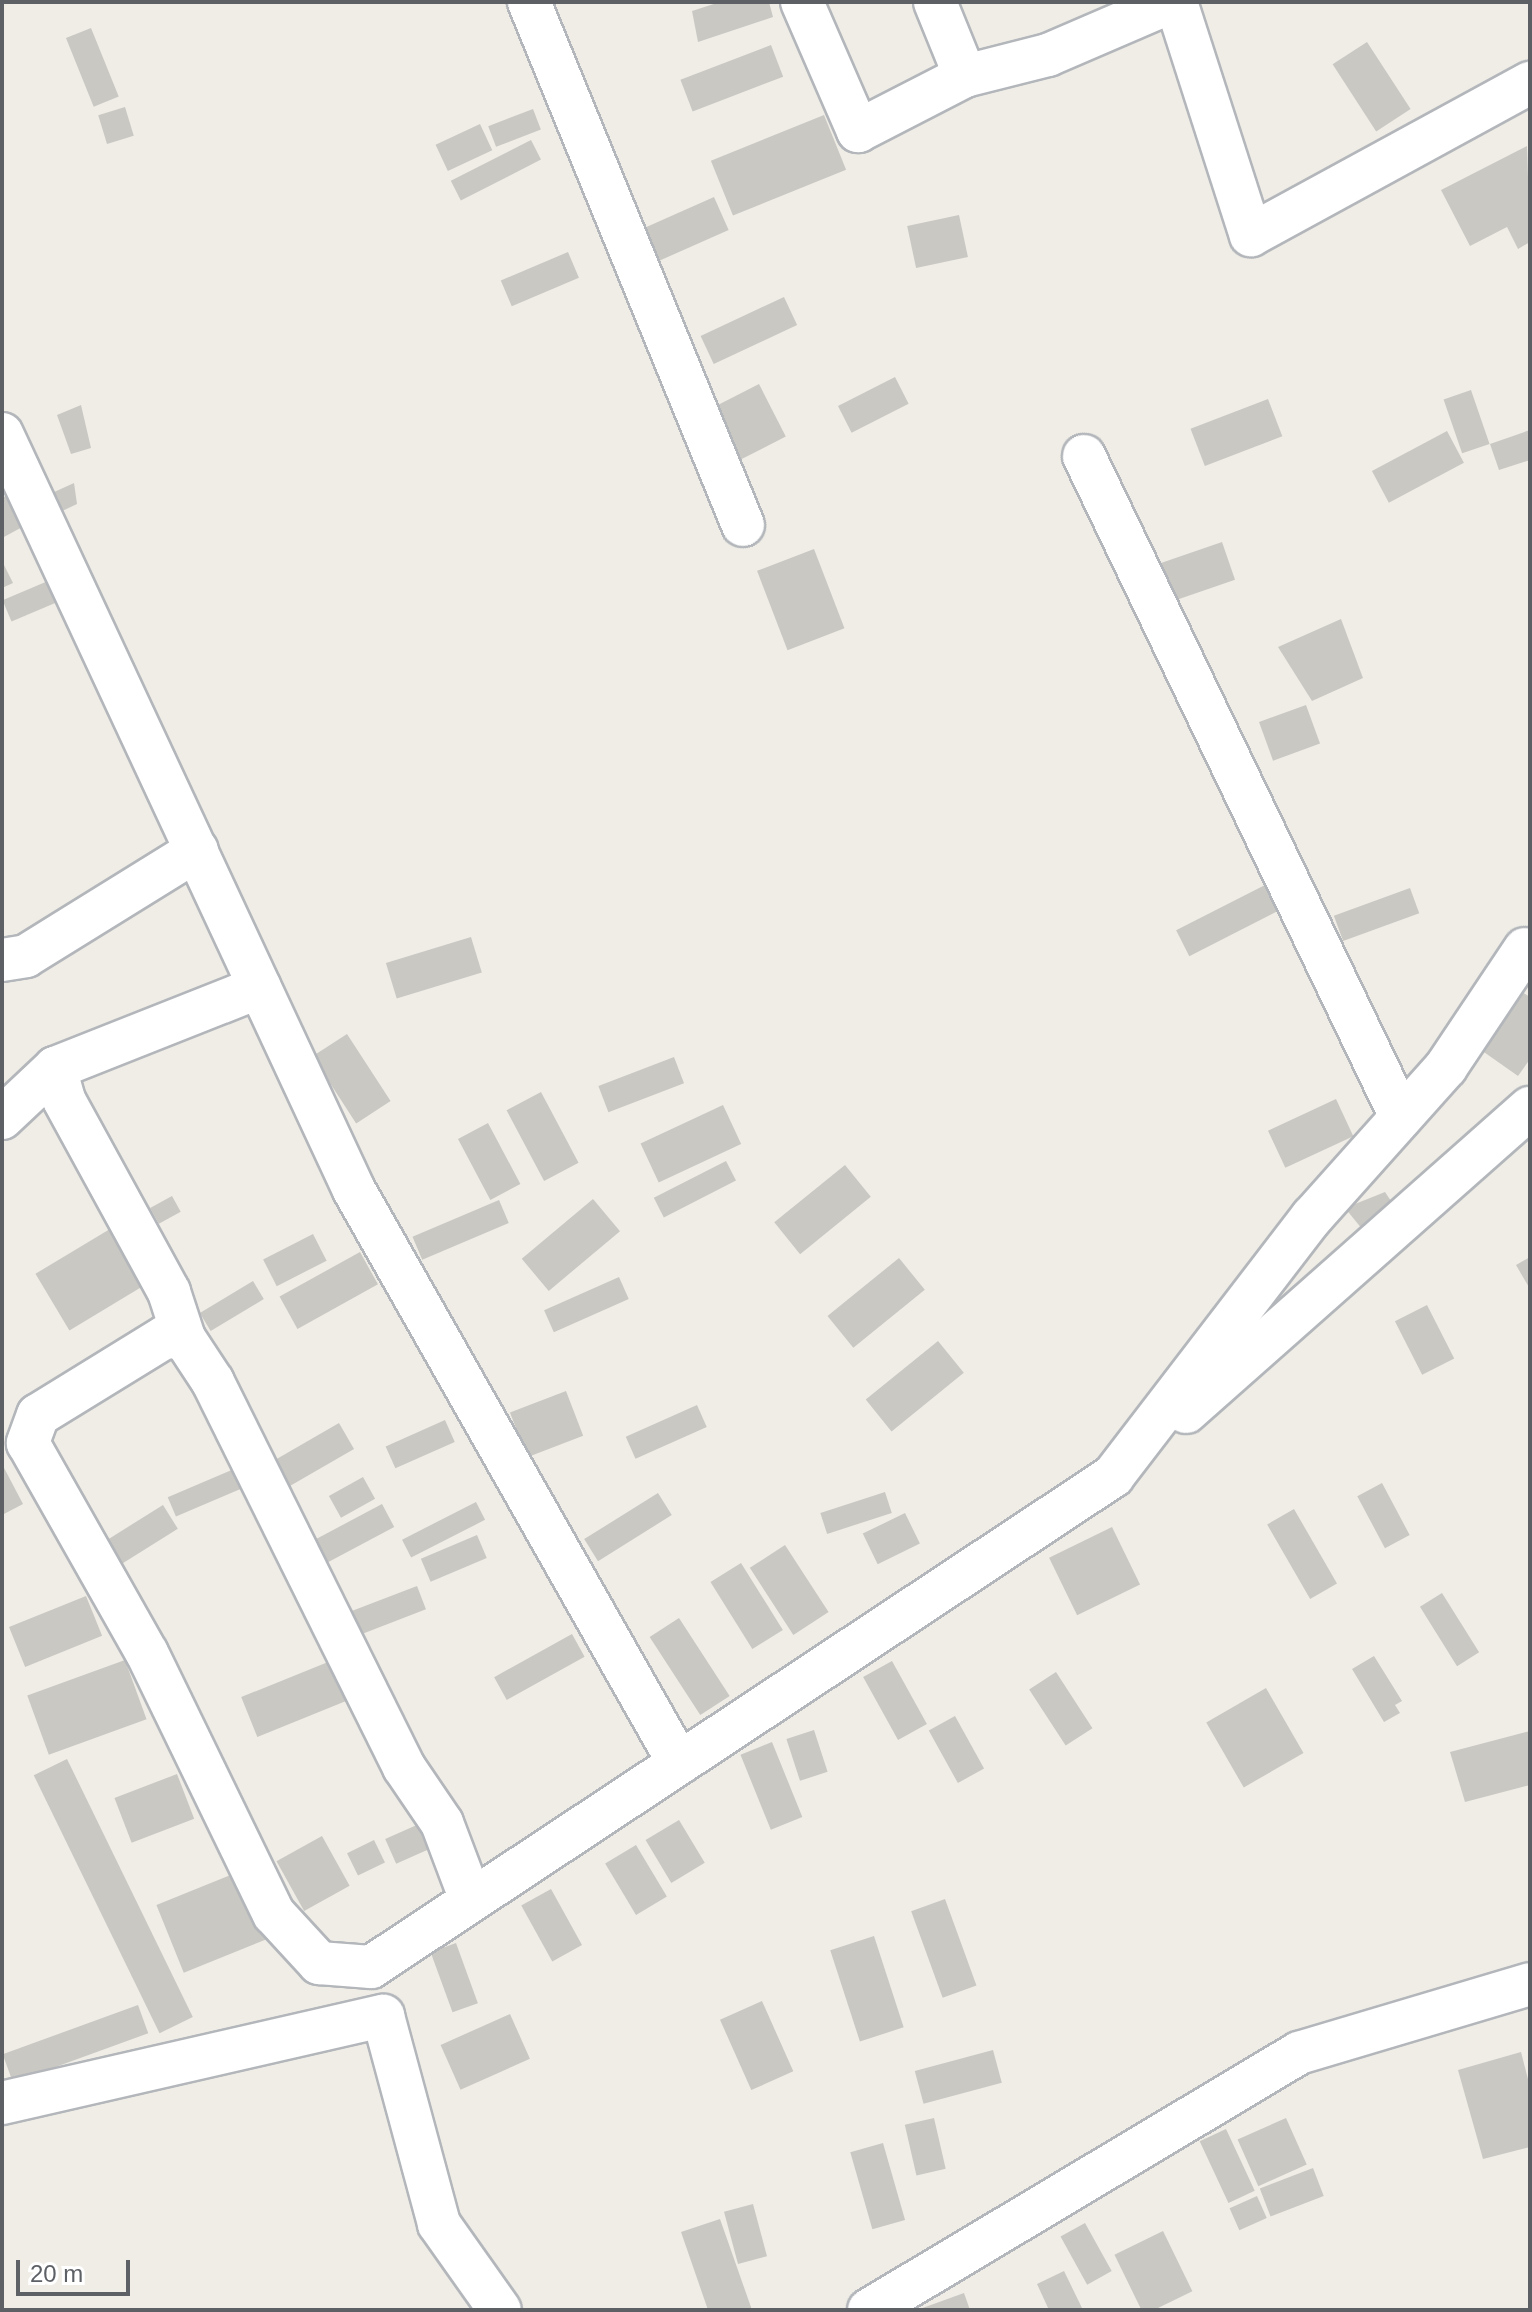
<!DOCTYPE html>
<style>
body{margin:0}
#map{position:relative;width:1532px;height:2312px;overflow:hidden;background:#efede6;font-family:Arial,sans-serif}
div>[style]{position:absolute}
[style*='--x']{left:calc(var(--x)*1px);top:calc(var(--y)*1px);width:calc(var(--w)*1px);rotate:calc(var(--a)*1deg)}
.building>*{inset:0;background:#cac8c3;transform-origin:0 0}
.roads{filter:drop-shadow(2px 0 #b3b6ba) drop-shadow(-2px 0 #b3b6ba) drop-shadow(0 2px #b3b6ba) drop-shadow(0 -2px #b3b6ba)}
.minor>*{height:42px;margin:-21px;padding:0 21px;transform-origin:21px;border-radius:21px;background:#fff}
span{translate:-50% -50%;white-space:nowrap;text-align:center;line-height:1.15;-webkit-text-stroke:7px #fff;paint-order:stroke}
.frame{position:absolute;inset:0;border:4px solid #5d6166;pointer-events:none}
.scale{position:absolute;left:16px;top:2260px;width:114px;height:36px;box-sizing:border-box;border:4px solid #5d6166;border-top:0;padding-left:10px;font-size:24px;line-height:28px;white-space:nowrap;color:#5d6166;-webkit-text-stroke:6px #fff;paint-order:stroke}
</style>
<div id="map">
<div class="building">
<div style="clip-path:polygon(720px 2px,769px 2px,773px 17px,698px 42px,692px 11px)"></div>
<div style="left:91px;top:28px;width:74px;height:27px;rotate:68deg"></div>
<div style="left:1367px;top:42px;width:80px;height:41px;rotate:57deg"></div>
<div style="left:771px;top:45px;width:34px;height:97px;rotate:69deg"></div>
<div style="left:125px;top:107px;width:30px;height:28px;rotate:73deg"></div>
<div style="left:533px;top:109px;width:22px;height:48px;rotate:69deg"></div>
<div style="left:824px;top:115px;width:59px;height:122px;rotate:68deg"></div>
<div style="left:480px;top:124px;width:29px;height:49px;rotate:65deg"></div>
<div style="left:531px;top:140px;width:22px;height:90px;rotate:63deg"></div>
<div style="clip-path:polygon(1527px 146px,1530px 242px,1518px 249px,1507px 227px,1470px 246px,1441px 190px)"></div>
<div style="left:714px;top:197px;width:36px;height:82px;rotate:66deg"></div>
<div style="left:959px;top:215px;width:43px;height:53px;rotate:78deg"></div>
<div style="left:568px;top:252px;width:28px;height:73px;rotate:67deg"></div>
<div style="left:784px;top:297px;width:31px;height:92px;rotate:65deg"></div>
<div style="left:895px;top:377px;width:30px;height:64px;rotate:63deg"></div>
<div style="left:759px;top:384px;width:59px;height:50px;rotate:63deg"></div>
<div style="left:1471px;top:390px;width:57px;height:29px;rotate:71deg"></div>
<div style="left:1268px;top:399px;width:40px;height:83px;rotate:69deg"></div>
<div style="clip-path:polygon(81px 405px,91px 448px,71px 454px,57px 415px)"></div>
<div style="clip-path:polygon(1530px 430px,1530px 460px,1499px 470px,1490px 444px)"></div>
<div style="left:1447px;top:431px;width:36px;height:85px;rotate:62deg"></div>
<div style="clip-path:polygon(74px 483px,77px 504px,60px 512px,52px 493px)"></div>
<div style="clip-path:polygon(10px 494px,26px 525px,2px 538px,2px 498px)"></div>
<div style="left:1222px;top:542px;width:40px;height:76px;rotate:71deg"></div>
<div style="left:814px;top:549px;width:85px;height:61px;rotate:69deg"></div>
<div style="clip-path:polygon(2px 561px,13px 583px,2px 588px)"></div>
<div style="left:55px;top:578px;width:23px;height:57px;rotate:67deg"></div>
<div style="clip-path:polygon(1341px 619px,1363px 678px,1312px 701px,1278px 647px)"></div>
<div style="left:1306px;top:705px;width:41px;height:50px;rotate:70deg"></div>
<div style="left:1267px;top:884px;width:29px;height:102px;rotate:63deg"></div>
<div style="left:1410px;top:888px;width:27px;height:81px;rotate:70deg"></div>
<div style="left:471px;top:937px;width:37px;height:89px;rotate:73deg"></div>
<div style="clip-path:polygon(1522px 992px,1530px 997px,1530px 1059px,1518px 1076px,1481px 1050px)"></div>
<div style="left:347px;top:1034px;width:80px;height:41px;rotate:57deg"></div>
<div style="left:674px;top:1057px;width:28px;height:81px;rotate:69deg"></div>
<div style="left:541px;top:1092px;width:80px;height:39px;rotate:62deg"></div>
<div style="left:1336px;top:1099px;width:41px;height:75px;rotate:65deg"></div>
<div style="left:723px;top:1105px;width:43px;height:91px;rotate:65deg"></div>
<div style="left:488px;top:1123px;width:69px;height:34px;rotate:62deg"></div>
<div style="left:726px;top:1161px;width:22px;height:81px;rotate:63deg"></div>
<div style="left:845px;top:1165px;width:41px;height:91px;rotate:51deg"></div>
<div style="clip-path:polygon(1385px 1192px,1411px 1231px,1380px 1251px,1345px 1208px)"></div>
<div style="left:172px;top:1196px;width:18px;height:25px;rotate:61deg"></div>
<div style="left:593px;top:1199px;width:42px;height:93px;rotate:50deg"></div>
<div style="left:499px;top:1200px;width:25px;height:94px;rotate:67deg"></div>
<div style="left:110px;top:1229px;width:66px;height:87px;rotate:59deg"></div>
<div style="left:313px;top:1234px;width:30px;height:56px;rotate:63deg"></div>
<div style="left:360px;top:1252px;width:37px;height:92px;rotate:61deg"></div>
<div style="clip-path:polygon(1530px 1257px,1530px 1289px,1516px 1265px)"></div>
<div style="left:899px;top:1258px;width:41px;height:92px;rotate:51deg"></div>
<div style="left:619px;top:1277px;width:24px;height:82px;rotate:66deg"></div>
<div style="left:253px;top:1281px;width:21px;height:62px;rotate:59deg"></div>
<div style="left:1427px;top:1305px;width:60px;height:36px;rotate:63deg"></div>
<div style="left:938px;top:1341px;width:41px;height:93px;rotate:51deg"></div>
<div style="left:566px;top:1391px;width:48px;height:60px;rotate:69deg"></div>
<div style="left:697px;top:1405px;width:24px;height:78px;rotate:66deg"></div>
<div style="left:445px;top:1420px;width:24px;height:65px;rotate:66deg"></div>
<div style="left:339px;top:1423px;width:30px;height:75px;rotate:60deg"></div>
<div style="clip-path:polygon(2px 1464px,23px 1504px,2px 1515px)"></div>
<div style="left:234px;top:1469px;width:21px;height:72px;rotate:67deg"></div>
<div style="left:363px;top:1477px;width:25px;height:39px;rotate:61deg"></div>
<div style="left:1382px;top:1483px;width:59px;height:28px;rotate:62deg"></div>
<div style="left:885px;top:1492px;width:22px;height:68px;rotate:72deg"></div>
<div style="left:658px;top:1493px;width:26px;height:87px;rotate:58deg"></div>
<div style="left:476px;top:1502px;width:20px;height:83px;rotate:63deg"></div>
<div style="left:382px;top:1504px;width:26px;height:91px;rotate:62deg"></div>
<div style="left:163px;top:1505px;width:28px;height:72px;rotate:58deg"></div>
<div style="left:1294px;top:1509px;width:86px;height:31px;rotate:60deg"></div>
<div style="left:905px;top:1513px;width:34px;height:47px;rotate:64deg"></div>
<div style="left:1112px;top:1527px;width:64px;height:70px;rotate:64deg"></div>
<div style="left:477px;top:1535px;width:25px;height:61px;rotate:67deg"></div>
<div style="left:785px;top:1545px;width:80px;height:42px;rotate:57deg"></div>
<div style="left:741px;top:1563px;width:79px;height:36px;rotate:58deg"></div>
<div style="left:417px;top:1586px;width:25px;height:72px;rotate:69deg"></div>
<div style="left:1442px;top:1593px;width:70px;height:26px;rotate:58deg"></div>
<div style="left:86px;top:1596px;width:43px;height:83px;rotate:68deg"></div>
<div style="left:679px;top:1618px;width:93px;height:35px;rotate:57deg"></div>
<div style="left:572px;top:1634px;width:26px;height:89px;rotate:61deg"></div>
<div style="clip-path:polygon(1374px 1656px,1402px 1701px,1395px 1705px,1400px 1713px,1384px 1722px,1352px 1669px)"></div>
<div style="left:125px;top:1660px;width:63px;height:104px;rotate:70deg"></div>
<div style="left:333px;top:1660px;width:43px;height:99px;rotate:68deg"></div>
<div style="left:892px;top:1661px;width:72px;height:33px;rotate:61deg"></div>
<div style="left:1056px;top:1672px;width:67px;height:32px;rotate:57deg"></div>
<div style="left:1266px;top:1688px;width:75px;height:69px;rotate:60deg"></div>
<div style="left:955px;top:1716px;width:60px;height:30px;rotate:61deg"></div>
<div style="left:814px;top:1730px;width:44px;height:29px;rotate:72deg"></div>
<div style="clip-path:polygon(1530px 1731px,1530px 1785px,1465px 1802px,1450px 1752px)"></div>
<div style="left:772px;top:1742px;width:81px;height:34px;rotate:68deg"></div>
<div style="left:67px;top:1759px;width:287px;height:37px;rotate:64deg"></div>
<div style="left:177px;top:1774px;width:48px;height:67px;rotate:69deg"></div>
<div style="left:679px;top:1820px;width:50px;height:39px;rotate:59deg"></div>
<div style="left:419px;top:1824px;width:27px;height:37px;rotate:66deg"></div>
<div style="left:322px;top:1836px;width:57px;height:52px;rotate:61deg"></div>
<div style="left:374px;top:1840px;width:25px;height:30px;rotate:64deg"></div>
<div style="left:636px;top:1845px;width:60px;height:36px;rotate:59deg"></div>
<div style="left:238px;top:1872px;width:73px;height:88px;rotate:68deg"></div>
<div style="left:551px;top:1889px;width:64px;height:34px;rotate:61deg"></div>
<div style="left:945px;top:1899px;width:92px;height:36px;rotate:70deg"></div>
<div style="left:874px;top:1936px;width:96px;height:46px;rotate:72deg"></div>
<div style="left:456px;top:1943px;width:64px;height:27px;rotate:70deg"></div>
<div style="left:762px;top:2001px;width:77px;height:46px;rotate:66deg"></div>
<div style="left:138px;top:2005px;width:30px;height:144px;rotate:70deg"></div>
<div style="left:510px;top:2014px;width:49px;height:76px;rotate:66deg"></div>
<div style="left:993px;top:2050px;width:34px;height:81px;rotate:75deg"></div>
<div style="clip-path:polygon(1521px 2052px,1530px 2087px,1530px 2147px,1483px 2159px,1458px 2070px)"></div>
<div style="left:934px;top:2118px;width:52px;height:30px;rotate:77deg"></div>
<div style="left:1286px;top:2118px;width:51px;height:53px;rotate:66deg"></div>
<div style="left:1226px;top:2129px;width:68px;height:29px;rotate:65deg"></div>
<div style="left:883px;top:2143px;width:80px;height:34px;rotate:74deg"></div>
<div style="left:1313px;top:2168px;width:30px;height:57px;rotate:69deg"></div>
<div style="left:1257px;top:2196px;width:24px;height:30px;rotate:66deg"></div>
<div style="left:753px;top:2204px;width:54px;height:30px;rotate:75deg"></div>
<div style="clip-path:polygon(720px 2219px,752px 2310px,708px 2310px,681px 2232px)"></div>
<div style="left:1085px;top:2223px;width:55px;height:28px;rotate:61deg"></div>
<div style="left:1163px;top:2231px;width:67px;height:54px;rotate:64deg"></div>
<div style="clip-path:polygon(1064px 2271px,1083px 2310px,1049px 2310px,1037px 2284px)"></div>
<div style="clip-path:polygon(964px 2293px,970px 2310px,917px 2310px)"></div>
</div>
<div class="roads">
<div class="minor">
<div style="--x:529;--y:2;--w:565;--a:67.75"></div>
<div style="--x:802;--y:2;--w:141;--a:66.5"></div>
<div style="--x:858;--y:131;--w:120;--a:-27.2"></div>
<div style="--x:965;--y:76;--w:86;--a:-14.2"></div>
<div style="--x:1048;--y:55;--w:134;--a:-23.3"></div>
<div style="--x:935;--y:2;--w:80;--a:67.9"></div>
<div style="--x:1176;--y:2;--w:245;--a:72.2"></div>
<div style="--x:1251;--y:235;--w:318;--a:-28.6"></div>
<div style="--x:2;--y:434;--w:834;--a:65.03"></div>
<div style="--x:354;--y:1190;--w:659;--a:60.44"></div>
<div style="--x:1084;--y:456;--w:733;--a:64.38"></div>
<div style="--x:2;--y:960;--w:24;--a:-9"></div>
<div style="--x:26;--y:956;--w:201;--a:-31.8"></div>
<div style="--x:55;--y:1068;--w:33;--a:74"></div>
<div style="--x:64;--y:1100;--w:219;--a:61.3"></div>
<div style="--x:169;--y:1292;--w:48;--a:71.9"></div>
<div style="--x:2;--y:1118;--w:73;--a:-43.3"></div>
<div style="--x:55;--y:1068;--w:220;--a:-21.6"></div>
<div style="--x:1186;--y:1412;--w:459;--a:-41.5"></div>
<div style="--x:465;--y:1884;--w:65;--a:-110.7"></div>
<div style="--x:442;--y:1823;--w:68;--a:-124.2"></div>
<div style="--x:404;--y:1767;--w:430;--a:-116.4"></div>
<div style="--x:213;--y:1382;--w:53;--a:-123.4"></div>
<div style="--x:184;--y:1338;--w:19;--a:-177"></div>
<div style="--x:165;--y:1337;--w:149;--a:148.4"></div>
<div style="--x:38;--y:1415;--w:30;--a:110"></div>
<div style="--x:28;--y:1443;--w:241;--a:60.5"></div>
<div style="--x:147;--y:1653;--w:290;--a:64.1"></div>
<div style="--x:274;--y:1914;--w:67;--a:47.4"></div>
<div style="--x:319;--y:1963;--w:52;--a:4.4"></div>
<div style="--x:371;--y:1967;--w:890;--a:-33.49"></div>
<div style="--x:1113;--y:1476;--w:327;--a:-52.5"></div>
<div style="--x:1312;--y:1217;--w:201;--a:-48.2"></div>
<div style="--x:1446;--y:1067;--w:142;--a:-56.2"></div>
<div style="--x:2;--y:2103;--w:391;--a:-12.9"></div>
<div style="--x:383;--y:2016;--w:215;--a:74.9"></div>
<div style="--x:439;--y:2224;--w:105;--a:54.7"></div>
<div style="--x:869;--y:2310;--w:501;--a:-30.87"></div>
<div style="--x:1299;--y:2053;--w:241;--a:-16.6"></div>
</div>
</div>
<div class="frame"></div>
<div class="scale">20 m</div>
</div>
